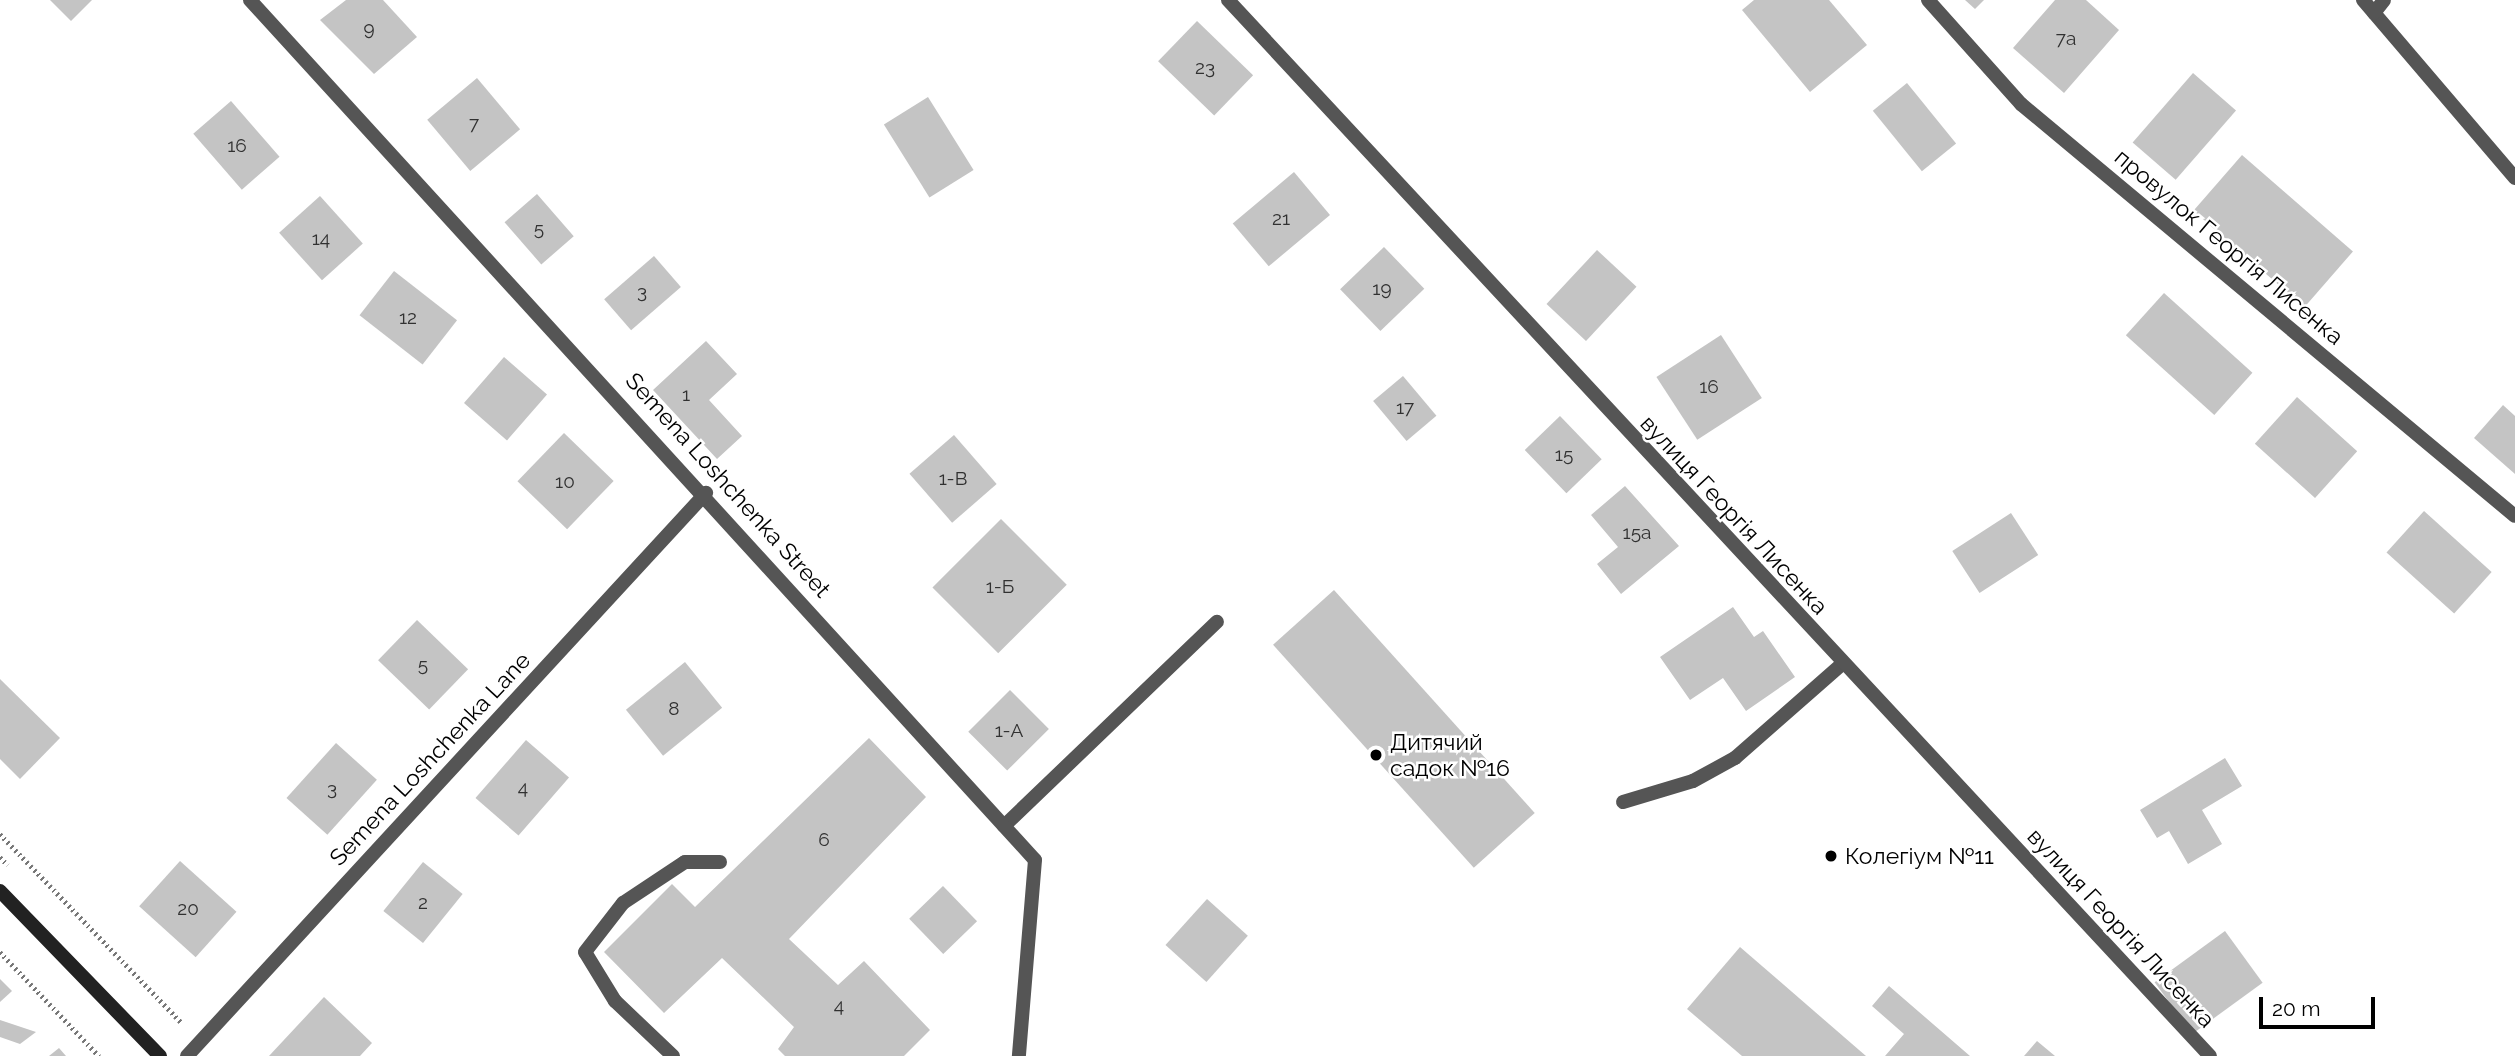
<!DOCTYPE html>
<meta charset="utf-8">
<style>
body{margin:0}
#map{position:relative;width:2515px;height:1056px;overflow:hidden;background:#fff;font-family:Raleway,sans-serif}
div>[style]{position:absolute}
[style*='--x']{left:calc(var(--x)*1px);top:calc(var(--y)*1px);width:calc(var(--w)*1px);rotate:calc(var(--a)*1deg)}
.building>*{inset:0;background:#c4c4c4;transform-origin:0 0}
.path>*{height:4.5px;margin-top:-2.25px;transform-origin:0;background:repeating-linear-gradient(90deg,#777 0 2px,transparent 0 5.5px)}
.service>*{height:14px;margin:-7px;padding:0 7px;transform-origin:7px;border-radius:7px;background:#555}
.minor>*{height:14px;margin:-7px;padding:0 7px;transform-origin:7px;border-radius:7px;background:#555}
.secondary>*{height:14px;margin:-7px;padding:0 7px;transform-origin:7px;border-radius:7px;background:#222}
.dots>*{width:19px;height:19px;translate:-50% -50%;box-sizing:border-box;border:4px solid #fff;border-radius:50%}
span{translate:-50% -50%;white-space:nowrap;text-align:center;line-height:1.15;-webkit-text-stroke:5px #fff;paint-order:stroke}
.number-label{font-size:19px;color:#313131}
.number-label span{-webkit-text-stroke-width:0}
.street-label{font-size:23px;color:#000}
.poi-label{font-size:23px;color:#000}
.left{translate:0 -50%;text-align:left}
.scale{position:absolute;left:2259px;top:997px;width:116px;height:32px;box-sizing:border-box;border:4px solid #000;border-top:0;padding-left:9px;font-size:21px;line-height:24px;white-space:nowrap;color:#000;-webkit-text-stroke:5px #fff;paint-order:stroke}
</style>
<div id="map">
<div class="building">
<div style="clip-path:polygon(50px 0,92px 0,71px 21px)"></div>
<div style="clip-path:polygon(346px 0,383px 0,417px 37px,374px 74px,320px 20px)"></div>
<div style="clip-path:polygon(1754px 0,1829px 0,1867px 45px,1810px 92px,1742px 10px)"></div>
<div style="clip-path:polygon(1965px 0,1984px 0,1975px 9px)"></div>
<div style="clip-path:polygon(2055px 0,2086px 0,2119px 30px,2064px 93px,2013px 48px)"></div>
<div style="left:1197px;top:21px;width:78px;height:56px;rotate:44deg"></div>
<div style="left:2193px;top:73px;width:57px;height:92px;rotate:41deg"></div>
<div style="left:477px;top:78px;width:67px;height:65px;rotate:50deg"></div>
<div style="left:1907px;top:83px;width:78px;height:44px;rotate:51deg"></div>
<div style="left:928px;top:97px;width:86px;height:52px;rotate:58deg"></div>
<div style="left:231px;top:101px;width:74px;height:50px;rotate:49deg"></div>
<div style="left:2242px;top:155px;width:147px;height:74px;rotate:41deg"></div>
<div style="left:1294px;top:172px;width:56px;height:80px;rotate:50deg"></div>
<div style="left:537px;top:194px;width:56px;height:43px;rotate:49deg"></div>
<div style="left:320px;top:196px;width:64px;height:55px;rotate:48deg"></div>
<div style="left:1384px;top:247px;width:58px;height:61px;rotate:46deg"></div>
<div style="left:1597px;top:250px;width:54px;height:74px;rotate:43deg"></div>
<div style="left:654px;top:256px;width:41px;height:66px;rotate:49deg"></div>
<div style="left:394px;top:271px;width:80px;height:56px;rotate:38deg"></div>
<div style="left:2164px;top:293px;width:119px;height:57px;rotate:42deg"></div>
<div style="left:1721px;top:335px;width:75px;height:77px;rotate:57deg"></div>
<div style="clip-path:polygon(706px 341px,737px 374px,709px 400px,742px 436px,717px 459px,653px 390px)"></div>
<div style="left:504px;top:357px;width:57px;height:61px;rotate:41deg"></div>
<div style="left:1403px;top:376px;width:52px;height:39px;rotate:50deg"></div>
<div style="left:2297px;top:397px;width:81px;height:63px;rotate:42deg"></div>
<div style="clip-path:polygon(2503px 405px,2515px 416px,2515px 474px,2474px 438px)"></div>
<div style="left:1560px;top:416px;width:60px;height:49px;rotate:46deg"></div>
<div style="left:564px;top:433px;width:69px;height:67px;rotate:44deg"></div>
<div style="left:954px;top:435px;width:65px;height:59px;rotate:49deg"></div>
<div style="clip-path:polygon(1625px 486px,1679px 546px,1621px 594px,1597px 564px,1618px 547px,1591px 515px)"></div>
<div style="left:2424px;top:511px;width:91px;height:56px;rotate:42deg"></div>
<div style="left:2011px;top:513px;width:50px;height:70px;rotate:57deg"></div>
<div style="left:1001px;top:519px;width:93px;height:97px;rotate:45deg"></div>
<div style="left:1334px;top:590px;width:300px;height:82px;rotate:48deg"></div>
<div style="clip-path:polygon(1733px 607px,1754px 637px,1763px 631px,1795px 677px,1746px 711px,1723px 678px,1690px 700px,1660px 657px)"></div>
<div style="left:417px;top:620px;width:71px;height:56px;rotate:44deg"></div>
<div style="left:685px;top:662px;width:59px;height:76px;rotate:51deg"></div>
<div style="clip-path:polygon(0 679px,60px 738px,20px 779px,0 759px)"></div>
<div style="left:1010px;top:690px;width:55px;height:59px;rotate:45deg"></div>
<div style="clip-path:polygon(869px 738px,926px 797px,789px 939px,838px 985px,864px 961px,930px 1030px,904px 1056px,785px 1056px,778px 1049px,794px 1027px,722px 958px,664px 1013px,604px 952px,672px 884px,695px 907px)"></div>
<div style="left:526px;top:740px;width:57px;height:77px;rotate:41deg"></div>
<div style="left:336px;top:743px;width:55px;height:74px;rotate:42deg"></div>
<div style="clip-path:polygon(2225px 758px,2242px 786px,2202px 810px,2222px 844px,2188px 864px,2169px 831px,2157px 838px,2140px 810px)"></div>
<div style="left:180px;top:861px;width:76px;height:61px;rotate:42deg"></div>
<div style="left:423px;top:862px;width:51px;height:63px;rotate:39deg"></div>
<div style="left:943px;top:886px;width:49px;height:47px;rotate:46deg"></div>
<div style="left:1207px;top:899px;width:55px;height:62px;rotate:42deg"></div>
<div style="left:2225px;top:931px;width:64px;height:87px;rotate:54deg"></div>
<div style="clip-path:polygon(1740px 947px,1866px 1056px,1742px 1056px,1687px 1009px)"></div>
<div style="clip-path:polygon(0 979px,12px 991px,0 1002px)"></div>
<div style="clip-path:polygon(1889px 986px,1970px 1056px,1885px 1056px,1904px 1034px,1872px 1006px)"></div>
<div style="clip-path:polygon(324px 997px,372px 1043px,360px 1056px,269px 1056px)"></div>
<div style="clip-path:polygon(0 1020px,36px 1032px,20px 1044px,0 1037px)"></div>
<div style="clip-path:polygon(2037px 1041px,2055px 1056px,2024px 1056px)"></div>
<div style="clip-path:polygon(59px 1048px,66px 1056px,49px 1056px)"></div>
</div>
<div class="path">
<div style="--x:0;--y:834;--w:261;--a:46.1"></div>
<div style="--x:0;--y:857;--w:11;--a:45"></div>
<div style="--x:0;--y:952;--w:144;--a:46.4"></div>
</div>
<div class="service">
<div style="--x:2363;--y:0;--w:234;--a:49.5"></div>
<div style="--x:2374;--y:13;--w:16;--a:-52"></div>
<div style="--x:1623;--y:802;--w:73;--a:-16.7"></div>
<div style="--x:1693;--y:781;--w:48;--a:-28.7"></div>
<div style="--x:1735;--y:758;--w:141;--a:-41.3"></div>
<div style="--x:1004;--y:826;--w:295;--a:-43.8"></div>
<div style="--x:673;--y:1056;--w:80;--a:-136.5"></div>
<div style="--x:615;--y:1001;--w:57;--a:-121.5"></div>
<div style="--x:585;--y:952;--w:62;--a:-52.2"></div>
<div style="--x:623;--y:903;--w:74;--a:-33.5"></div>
<div style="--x:685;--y:862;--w:35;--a:0"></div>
</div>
<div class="minor">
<div style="--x:250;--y:0;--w:1164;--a:47.61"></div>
<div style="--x:1035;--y:860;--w:197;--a:94.7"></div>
<div style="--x:1228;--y:0;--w:1442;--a:47.08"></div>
<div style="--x:1928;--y:0;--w:140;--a:48.2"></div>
<div style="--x:2021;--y:104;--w:643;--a:39.83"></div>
<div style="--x:187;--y:1056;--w:766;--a:-47.33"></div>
</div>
<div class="secondary">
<div style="--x:0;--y:891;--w:230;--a:45.9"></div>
</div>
<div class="dots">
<div style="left:1376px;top:755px;background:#000"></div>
<div style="left:1831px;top:856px;background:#000"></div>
</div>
<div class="number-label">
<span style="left:369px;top:29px">9</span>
<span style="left:2066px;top:39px">7а</span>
<span style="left:1205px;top:68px">23</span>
<span style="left:474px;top:124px">7</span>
<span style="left:237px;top:146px">16</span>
<span style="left:1281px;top:219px">21</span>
<span style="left:539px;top:229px">5</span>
<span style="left:321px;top:239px">14</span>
<span style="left:1382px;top:289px">19</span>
<span style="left:642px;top:292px">3</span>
<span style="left:408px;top:318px">12</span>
<span style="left:1709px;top:387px">16</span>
<span style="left:686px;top:395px">1</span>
<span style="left:1405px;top:408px">17</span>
<span style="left:1564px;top:455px">15</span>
<span style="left:953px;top:479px">1-В</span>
<span style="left:565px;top:482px">10</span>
<span style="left:1637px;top:533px">15а</span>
<span style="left:1000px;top:587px">1-Б</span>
<span style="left:423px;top:665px">5</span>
<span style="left:674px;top:709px">8</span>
<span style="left:1009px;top:731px">1-А</span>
<span style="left:523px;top:788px">4</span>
<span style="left:332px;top:789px">3</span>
<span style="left:824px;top:840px">6</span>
<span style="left:423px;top:903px">2</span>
<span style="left:188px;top:909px">20</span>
<span style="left:839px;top:1006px">4</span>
</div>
<div class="street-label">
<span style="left:2229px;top:247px;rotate:40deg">провулок Георгія Лисенка</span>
<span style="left:728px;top:485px;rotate:48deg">Semena Loshchenka Street</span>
<span style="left:1734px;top:515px;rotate:47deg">вулиця Георгія Лисенка</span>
<span style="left:430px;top:759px;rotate:-47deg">Semena Loshchenka Lane</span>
<span style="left:2121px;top:928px;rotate:47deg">вулиця Георгія Лисенка</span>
</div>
<div class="poi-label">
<span class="left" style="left:1390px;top:755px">Дитячий<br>садок №16</span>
<span class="left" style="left:1845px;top:856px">Колегіум №11</span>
</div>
<div class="scale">20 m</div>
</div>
